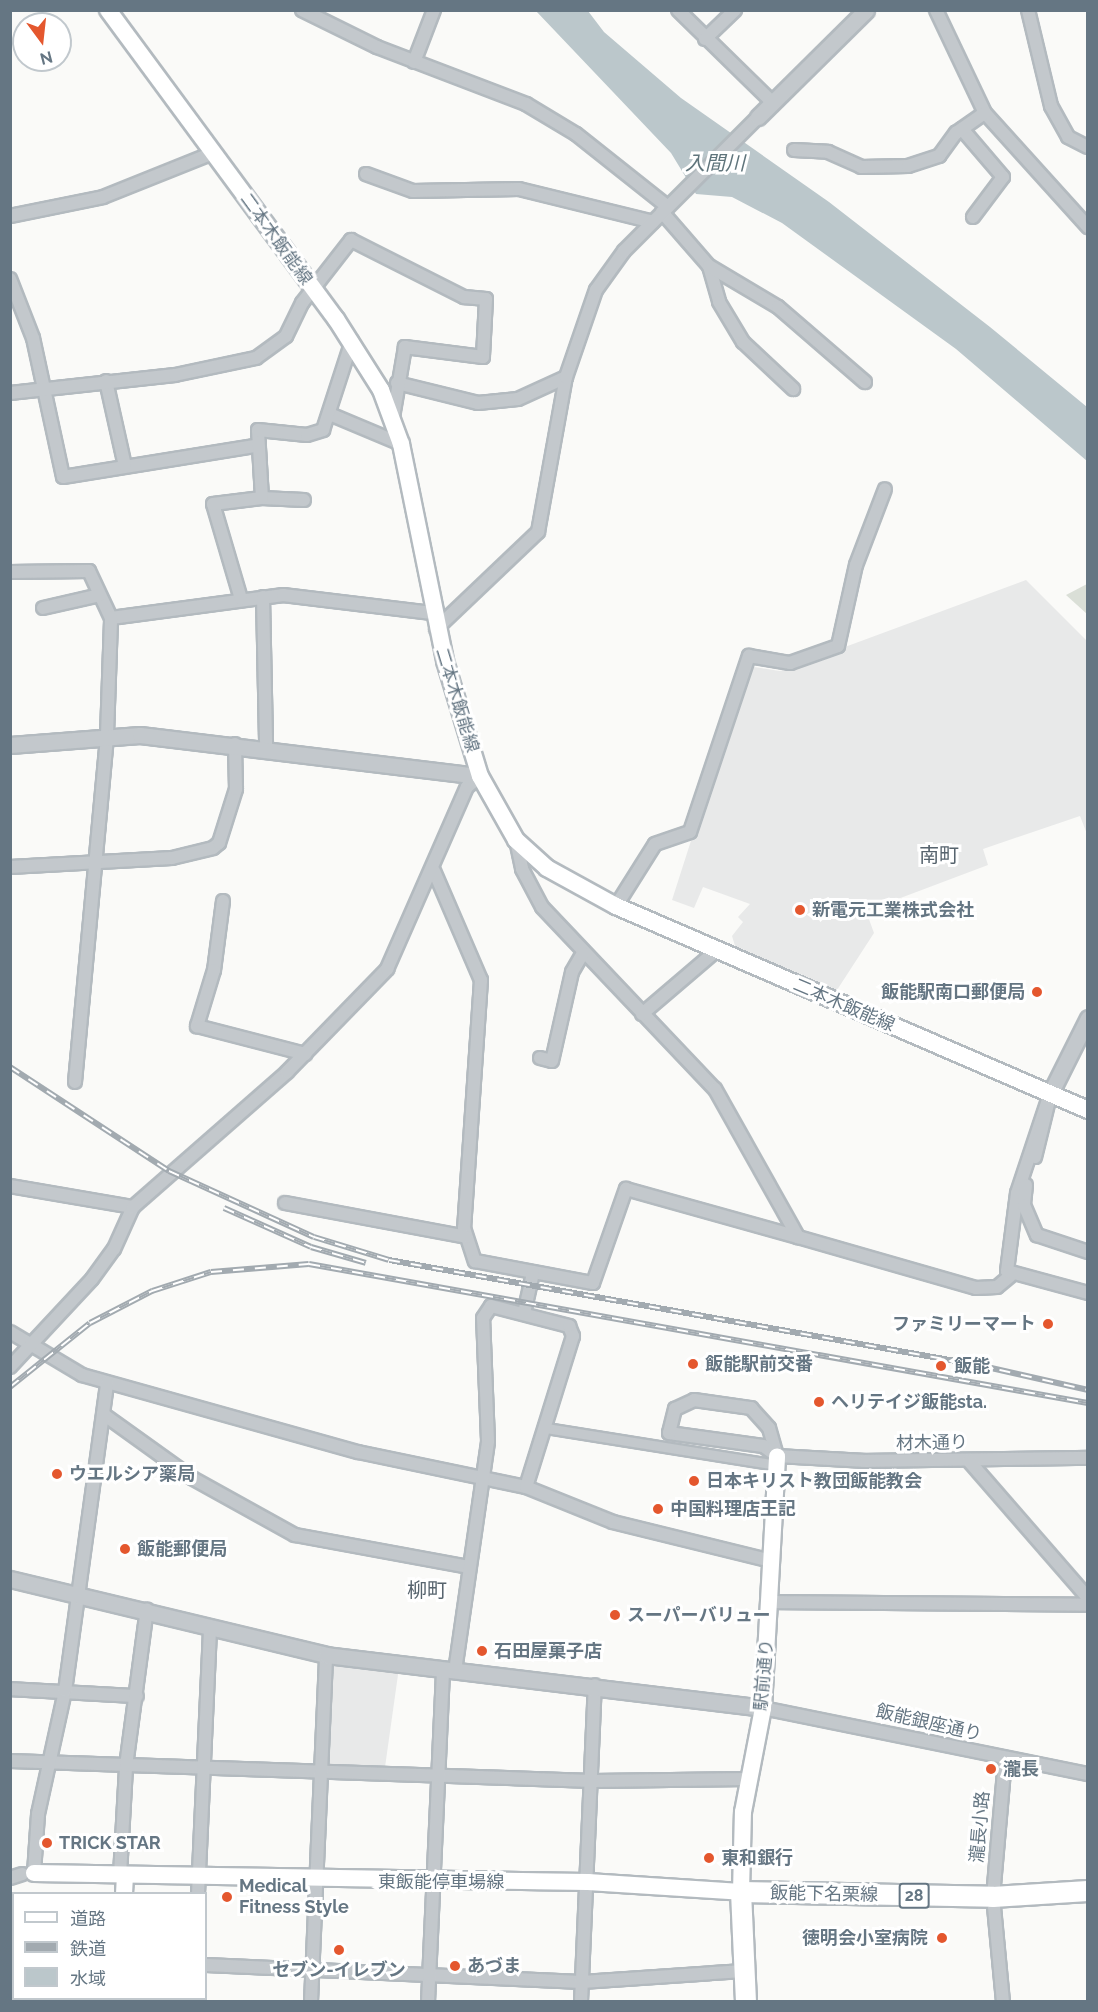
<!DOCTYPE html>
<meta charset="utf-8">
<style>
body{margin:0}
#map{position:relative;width:1098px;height:2012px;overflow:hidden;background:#fafaf8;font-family:Raleway,"Noto Sans JP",sans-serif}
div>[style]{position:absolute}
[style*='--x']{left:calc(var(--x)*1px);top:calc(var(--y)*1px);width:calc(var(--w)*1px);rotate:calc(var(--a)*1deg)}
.built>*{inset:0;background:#e8e9e9;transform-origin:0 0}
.green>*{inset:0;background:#dadfd7}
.water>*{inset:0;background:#bbc7cb}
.roads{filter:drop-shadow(2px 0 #b3babf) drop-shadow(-2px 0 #b3babf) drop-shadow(0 2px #b3babf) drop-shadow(0 -2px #b3babf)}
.pedestrian>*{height:9px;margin:-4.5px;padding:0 4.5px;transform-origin:4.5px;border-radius:4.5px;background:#c3c8cc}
.minor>*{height:12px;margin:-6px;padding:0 6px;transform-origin:6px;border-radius:6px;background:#c3c8cc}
.tertiary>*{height:15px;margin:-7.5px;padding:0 7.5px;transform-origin:7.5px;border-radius:7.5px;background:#c3c8cc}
.secondary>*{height:16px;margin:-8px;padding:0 8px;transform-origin:8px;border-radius:8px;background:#fff}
.primary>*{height:20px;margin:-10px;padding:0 10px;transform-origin:10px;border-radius:10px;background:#fff}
.rail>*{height:6px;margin-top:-3px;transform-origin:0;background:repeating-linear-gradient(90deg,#fff 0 11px,#a2aab0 0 22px);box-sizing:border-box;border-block:2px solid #a2aab0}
.dots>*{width:16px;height:16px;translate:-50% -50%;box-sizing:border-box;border:3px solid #fff;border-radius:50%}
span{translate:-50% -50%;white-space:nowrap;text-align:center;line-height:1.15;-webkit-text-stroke:6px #fff;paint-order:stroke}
.shield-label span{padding:2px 4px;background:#fff;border:2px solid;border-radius:4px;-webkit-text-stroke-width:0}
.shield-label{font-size:16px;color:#657683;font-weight:700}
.street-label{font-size:18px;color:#657683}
.poi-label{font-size:18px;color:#657683;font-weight:700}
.left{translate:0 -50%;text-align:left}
.right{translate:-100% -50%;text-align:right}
.water-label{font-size:20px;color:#60757c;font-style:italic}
.neighbourhood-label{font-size:20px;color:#57646e}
.frame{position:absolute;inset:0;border:12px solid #657683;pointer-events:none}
.legend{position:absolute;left:12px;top:1892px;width:195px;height:108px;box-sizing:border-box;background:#fff;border:2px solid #c1c8cd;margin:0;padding:8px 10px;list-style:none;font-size:18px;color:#657683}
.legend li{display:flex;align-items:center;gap:12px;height:30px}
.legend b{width:30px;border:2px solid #c1c8cd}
.north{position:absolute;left:12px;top:12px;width:60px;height:60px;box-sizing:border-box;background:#fff;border:2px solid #c1c8cd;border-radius:50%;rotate:165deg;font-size:16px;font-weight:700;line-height:24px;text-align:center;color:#657683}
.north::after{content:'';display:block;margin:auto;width:21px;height:27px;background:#e4572e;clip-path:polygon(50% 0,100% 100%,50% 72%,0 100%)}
</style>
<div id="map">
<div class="built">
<div style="clip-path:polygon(1026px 580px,1087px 641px,1087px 834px,1080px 816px,983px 849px,988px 865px,866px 911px,874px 933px,837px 990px,735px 946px,732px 936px,743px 922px,738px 917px,750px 904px,703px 887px,694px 908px,672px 900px,747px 666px,780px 671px)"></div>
<div style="left:332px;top:1663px;width:67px;height:105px;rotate:8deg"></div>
</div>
<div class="green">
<div style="clip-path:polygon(1087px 584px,1087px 614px,1066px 595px)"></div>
</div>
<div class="water">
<div style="clip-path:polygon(536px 11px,588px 11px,604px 32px,681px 98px,829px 202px,990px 327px,1087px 407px,1087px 461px,956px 349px,782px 223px,732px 197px,696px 194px,671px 153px)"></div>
</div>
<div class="roads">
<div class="pedestrian">
<div style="--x:546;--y:1428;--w:234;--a:9.1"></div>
</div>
<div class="minor">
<div style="--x:302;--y:10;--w:84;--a:26.3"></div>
<div style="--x:377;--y:47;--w:160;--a:20.9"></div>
<div style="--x:526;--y:104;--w:58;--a:31"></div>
<div style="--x:576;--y:134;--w:117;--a:38.4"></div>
<div style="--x:678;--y:10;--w:133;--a:44.4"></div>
<div style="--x:936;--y:10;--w:114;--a:64.6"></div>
<div style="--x:985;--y:113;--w:154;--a:47.9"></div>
<div style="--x:1028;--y:10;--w:99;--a:76.5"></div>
<div style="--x:1051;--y:106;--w:35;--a:61"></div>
<div style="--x:1068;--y:137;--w:22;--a:27"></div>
<div style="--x:705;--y:39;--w:42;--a:-44"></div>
<div style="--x:414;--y:62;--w:56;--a:-69"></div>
<div style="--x:962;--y:129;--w:63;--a:49.5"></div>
<div style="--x:1003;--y:177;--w:50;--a:126.9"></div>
<div style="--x:794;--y:150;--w:34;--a:3"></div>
<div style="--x:828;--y:152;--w:36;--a:24"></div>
<div style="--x:861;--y:167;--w:47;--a:-1.2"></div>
<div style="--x:908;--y:166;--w:33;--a:-18"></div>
<div style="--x:939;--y:156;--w:29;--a:-54"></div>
<div style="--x:956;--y:133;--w:35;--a:-35"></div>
<div style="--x:366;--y:174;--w:50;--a:19.9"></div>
<div style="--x:413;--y:191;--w:106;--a:-1.1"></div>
<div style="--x:519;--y:189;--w:138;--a:13.8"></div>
<div style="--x:662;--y:212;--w:72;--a:49"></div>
<div style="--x:709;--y:266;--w:37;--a:74"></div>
<div style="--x:719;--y:302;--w:47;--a:59"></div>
<div style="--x:743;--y:342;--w:69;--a:43.2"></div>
<div style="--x:10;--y:216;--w:95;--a:-11.5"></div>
<div style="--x:103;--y:197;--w:118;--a:-21.8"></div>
<div style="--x:709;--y:266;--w:80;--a:30.7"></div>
<div style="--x:778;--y:307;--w:115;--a:40.8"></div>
<div style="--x:10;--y:279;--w:63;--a:68.7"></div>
<div style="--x:33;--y:338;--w:142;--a:77.8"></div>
<div style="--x:63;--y:477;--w:194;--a:-9.2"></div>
<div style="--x:106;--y:381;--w:87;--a:77.4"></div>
<div style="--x:397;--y:383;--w:83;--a:13.9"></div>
<div style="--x:478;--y:403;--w:40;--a:-5.7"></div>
<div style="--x:518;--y:399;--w:53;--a:-24.6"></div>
<div style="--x:10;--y:393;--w:166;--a:-6.2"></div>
<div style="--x:175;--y:375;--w:83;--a:-11.9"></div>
<div style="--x:256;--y:358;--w:37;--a:-36"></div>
<div style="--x:286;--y:336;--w:37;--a:-64"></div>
<div style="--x:302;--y:303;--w:80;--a:-52.1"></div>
<div style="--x:351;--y:240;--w:127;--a:26.8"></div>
<div style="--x:464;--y:297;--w:22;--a:5"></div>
<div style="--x:486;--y:299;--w:58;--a:93"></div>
<div style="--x:483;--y:357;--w:79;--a:-172.7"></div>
<div style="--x:405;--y:347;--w:71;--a:99.7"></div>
<div style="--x:332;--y:415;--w:75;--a:22.8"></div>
<div style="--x:262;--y:498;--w:42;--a:2.7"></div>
<div style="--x:10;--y:572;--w:79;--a:-0.7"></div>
<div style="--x:89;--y:571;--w:52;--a:64.9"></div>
<div style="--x:111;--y:618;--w:174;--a:-7.6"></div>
<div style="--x:283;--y:595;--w:150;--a:6.9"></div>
<div style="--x:263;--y:597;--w:149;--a:88.8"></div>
<div style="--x:241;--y:599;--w:99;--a:-106.4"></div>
<div style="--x:213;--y:504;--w:49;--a:-7"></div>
<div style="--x:262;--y:498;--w:68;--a:-93.4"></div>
<div style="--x:258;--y:430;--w:49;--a:5.8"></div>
<div style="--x:307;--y:435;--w:17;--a:-17"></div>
<div style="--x:323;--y:430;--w:94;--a:-72"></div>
<div style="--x:43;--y:608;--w:58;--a:-12.8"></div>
<div style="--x:436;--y:629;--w:141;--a:-43.6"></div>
<div style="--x:538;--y:532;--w:158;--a:-79.8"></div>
<div style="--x:566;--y:377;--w:92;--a:-71"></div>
<div style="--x:596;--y:290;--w:48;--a:-54.3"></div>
<div style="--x:624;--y:251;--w:190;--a:-45"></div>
<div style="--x:516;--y:840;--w:30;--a:78"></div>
<div style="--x:522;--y:869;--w:43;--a:62.2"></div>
<div style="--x:542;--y:907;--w:251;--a:46.5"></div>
<div style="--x:715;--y:1089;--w:170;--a:60.7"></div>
<div style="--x:798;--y:1237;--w:185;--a:16"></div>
<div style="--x:976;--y:1288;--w:21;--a:-3"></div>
<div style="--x:997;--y:1287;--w:17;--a:-40"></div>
<div style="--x:10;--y:867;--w:162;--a:-3.2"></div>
<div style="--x:172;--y:858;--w:42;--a:-13.7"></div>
<div style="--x:213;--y:848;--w:8;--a:-40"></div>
<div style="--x:219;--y:843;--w:57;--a:-72.5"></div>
<div style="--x:236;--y:789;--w:45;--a:-91.3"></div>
<div style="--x:434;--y:871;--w:119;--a:66.7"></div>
<div style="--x:481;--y:980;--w:249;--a:93.9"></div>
<div style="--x:464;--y:1228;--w:35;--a:72"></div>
<div style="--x:475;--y:1261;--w:120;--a:10.6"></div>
<div style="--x:593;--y:1283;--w:100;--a:-70.7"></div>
<div style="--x:626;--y:1189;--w:179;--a:15.6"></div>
<div style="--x:223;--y:901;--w:70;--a:97.4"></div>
<div style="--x:214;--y:970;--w:59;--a:106.9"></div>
<div style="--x:197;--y:1026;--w:112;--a:14.5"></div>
<div style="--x:616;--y:906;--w:73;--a:-57.8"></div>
<div style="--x:655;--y:844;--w:37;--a:-19"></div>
<div style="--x:690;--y:832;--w:186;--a:-71.5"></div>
<div style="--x:749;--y:656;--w:42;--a:9.7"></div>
<div style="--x:790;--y:663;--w:51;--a:-19.5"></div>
<div style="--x:838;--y:646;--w:83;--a:-77.5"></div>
<div style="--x:856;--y:565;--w:81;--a:-69.1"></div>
<div style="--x:642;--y:1014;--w:99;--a:-40.5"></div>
<div style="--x:540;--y:1058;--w:12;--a:14"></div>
<div style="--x:552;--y:1061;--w:91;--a:-77.3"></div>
<div style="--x:572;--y:972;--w:22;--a:-60"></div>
<div style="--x:75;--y:1082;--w:348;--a:-84.7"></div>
<div style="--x:107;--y:735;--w:117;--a:-88"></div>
<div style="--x:1050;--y:1094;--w:104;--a:108.4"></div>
<div style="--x:1017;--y:1193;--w:79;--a:97.3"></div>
<div style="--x:1007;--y:1271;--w:84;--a:15.2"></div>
<div style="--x:1035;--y:1157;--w:63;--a:-76.2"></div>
<div style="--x:1026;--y:1185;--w:20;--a:96"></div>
<div style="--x:1024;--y:1205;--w:33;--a:67"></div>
<div style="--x:1037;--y:1235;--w:54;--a:18.4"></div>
<div style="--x:10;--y:1186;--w:125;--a:9.7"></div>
<div style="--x:285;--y:1203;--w:184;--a:10.6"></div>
<div style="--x:524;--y:1313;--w:41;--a:-77.3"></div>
<div style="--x:10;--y:1332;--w:84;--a:30.8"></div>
<div style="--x:82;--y:1375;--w:287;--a:15.6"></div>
<div style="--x:358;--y:1452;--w:172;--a:11.8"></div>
<div style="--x:526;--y:1487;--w:94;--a:21.9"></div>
<div style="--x:613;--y:1522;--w:164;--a:13.8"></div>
<div style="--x:10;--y:1367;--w:120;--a:-47"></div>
<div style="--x:92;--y:1279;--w:37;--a:-54"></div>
<div style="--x:114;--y:1249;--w:46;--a:-65.7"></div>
<div style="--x:133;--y:1207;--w:205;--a:-41.2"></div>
<div style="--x:287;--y:1072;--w:144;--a:-45.8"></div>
<div style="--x:387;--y:969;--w:199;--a:-66.3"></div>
<div style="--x:467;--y:787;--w:17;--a:-40"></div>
<div style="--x:694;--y:1400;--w:58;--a:8"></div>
<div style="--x:751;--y:1408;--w:27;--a:48"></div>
<div style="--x:769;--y:1428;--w:29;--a:74"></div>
<div style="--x:777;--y:1456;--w:17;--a:-144"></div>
<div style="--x:763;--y:1446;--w:95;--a:-172.1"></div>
<div style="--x:669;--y:1433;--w:25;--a:-76"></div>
<div style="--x:675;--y:1409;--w:21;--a:-25"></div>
<div style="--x:103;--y:1414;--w:110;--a:35.7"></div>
<div style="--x:192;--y:1478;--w:118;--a:29"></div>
<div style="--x:295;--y:1535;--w:177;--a:10.4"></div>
<div style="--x:777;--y:1456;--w:89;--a:3.2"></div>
<div style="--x:866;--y:1461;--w:222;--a:-0.8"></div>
<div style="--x:969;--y:1461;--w:181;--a:49"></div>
<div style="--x:770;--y:1602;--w:318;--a:0.5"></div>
<div style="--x:455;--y:1671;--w:232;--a:-81.8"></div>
<div style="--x:488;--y:1441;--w:123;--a:-92.3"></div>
<div style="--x:483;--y:1318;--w:14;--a:-56"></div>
<div style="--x:491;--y:1306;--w:81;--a:14.4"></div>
<div style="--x:569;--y:1326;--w:11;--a:68"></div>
<div style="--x:573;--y:1336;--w:158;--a:107.3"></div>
<div style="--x:10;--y:1689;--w:127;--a:3.2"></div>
<div style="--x:763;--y:1708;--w:332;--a:11.5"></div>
<div style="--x:10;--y:1761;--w:583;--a:1.96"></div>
<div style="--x:593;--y:1781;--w:155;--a:-0.7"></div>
<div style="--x:34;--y:1873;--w:59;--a:-86.1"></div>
<div style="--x:38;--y:1814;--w:126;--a:-77.6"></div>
<div style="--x:65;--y:1691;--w:311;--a:-82.2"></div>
<div style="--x:120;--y:1875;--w:109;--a:-86.8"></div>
<div style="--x:126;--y:1766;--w:158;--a:-82.4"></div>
<div style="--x:10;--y:1878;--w:13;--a:-18"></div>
<div style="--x:198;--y:1894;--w:267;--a:-87.4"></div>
<div style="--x:206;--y:1965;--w:376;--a:2.6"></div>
<div style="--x:582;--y:1982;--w:162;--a:-3.9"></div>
<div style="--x:192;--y:2002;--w:4;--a:-90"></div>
<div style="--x:311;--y:2002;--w:347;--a:-87.5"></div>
<div style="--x:428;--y:2002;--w:332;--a:-87.4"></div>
<div style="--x:581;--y:2002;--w:317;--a:-87.5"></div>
<div style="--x:1003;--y:2002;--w:105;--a:-95.4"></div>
<div style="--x:993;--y:1897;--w:139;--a:-85"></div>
</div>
<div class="tertiary">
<div style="--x:758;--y:117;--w:152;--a:-44.7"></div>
<div style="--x:10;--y:745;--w:130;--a:-4.4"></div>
<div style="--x:140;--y:735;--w:342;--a:6.9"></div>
<div style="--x:1050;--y:1094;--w:85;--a:-63.4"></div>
<div style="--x:10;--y:1579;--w:325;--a:13.5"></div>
<div style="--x:326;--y:1655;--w:440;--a:6.9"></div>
</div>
<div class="secondary">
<div style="--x:108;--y:10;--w:384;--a:53.6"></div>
<div style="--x:336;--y:319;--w:84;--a:57.6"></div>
<div style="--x:381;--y:390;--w:58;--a:69.7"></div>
<div style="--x:401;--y:444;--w:221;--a:78.5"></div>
<div style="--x:445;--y:661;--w:120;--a:73.1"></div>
<div style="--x:480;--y:776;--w:73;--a:60.6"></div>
<div style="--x:516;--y:840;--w:42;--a:42.1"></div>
<div style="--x:547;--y:868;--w:79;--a:28.8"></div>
<div style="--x:616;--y:906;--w:514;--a:23.37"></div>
<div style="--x:34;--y:1873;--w:554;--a:0.93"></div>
<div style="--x:588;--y:1882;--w:153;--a:3.7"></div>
<div style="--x:741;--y:1892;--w:80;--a:-88.6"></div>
<div style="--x:743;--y:1812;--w:106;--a:-79.1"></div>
<div style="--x:763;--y:1708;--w:252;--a:-86.8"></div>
<div style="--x:124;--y:1894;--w:19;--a:-87"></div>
<div style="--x:116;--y:2002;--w:4;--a:-90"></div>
</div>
<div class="primary">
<div style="--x:746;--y:2002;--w:110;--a:-92.6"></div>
<div style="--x:741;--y:1892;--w:252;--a:1.1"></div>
<div style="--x:993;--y:1897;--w:95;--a:-3.6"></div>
</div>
</div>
<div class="rail">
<div style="--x:10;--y:1067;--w:190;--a:33.2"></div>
<div style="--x:169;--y:1171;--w:159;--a:24.5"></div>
<div style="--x:314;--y:1237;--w:78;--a:17"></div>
<div style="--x:389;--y:1260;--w:598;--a:10.11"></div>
<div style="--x:978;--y:1365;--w:113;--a:12.8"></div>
<div style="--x:224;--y:1208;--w:95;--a:24.1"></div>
<div style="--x:311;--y:1247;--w:57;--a:16.2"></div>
<div style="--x:10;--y:1387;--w:102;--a:-38.7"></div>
<div style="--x:90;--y:1323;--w:70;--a:-27.3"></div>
<div style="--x:152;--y:1291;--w:62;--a:-17.9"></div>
<div style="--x:211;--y:1272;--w:98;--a:-4.7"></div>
<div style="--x:309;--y:1264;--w:791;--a:10.12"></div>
</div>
<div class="dots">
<div style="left:800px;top:910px;background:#e4572e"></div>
<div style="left:1037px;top:992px;background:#e4572e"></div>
<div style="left:1048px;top:1324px;background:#e4572e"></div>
<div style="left:693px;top:1364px;background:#e4572e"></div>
<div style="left:941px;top:1366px;background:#e4572e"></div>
<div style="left:819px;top:1402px;background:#e4572e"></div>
<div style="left:57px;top:1474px;background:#e4572e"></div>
<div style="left:694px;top:1481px;background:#e4572e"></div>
<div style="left:658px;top:1509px;background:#e4572e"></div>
<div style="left:125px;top:1549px;background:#e4572e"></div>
<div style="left:615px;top:1615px;background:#e4572e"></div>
<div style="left:482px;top:1651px;background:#e4572e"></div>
<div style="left:991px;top:1769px;background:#e4572e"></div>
<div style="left:47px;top:1843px;background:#e4572e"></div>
<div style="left:709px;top:1858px;background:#e4572e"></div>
<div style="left:227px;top:1897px;background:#e4572e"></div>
<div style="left:942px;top:1938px;background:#e4572e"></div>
<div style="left:339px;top:1950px;background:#e4572e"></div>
<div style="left:455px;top:1966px;background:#e4572e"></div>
</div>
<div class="shield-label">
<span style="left:914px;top:1896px">28</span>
</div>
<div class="street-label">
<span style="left:276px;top:239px;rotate:54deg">二本木飯能線</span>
<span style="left:457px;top:700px;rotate:73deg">二本木飯能線</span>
<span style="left:844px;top:1005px;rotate:23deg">二本木飯能線</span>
<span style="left:932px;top:1443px;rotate:-1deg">材木通り</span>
<span style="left:764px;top:1675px;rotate:-85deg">駅前通り</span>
<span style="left:929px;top:1723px;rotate:13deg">飯能銀座通り</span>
<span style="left:980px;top:1827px;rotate:-85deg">瀧長小路</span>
<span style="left:441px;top:1882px">東飯能停車場線</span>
<span style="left:824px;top:1894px;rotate:1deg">飯能下名栗線</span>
</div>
<div class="poi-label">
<span class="left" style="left:812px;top:910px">新電元工業株式会社</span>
<span class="right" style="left:1025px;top:992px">飯能駅南口郵便局</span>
<span class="right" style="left:1036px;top:1324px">ファミリーマート</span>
<span class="left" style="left:705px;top:1364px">飯能駅前交番</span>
<span class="left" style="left:954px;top:1366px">飯能</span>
<span class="left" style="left:831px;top:1402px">ヘリテイジ飯能sta.</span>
<span class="left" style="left:69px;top:1474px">ウエルシア薬局</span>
<span class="left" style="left:706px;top:1481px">日本キリスト教団飯能教会</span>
<span class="left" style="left:670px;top:1509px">中国料理店王記</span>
<span class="left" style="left:137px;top:1549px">飯能郵便局</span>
<span class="left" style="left:627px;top:1615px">スーパーバリュー</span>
<span class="left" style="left:494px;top:1651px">石田屋菓子店</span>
<span class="left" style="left:1003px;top:1769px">瀧長</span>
<span class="left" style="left:59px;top:1843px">TRICK STAR</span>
<span class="left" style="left:721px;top:1858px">東和銀行</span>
<span class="left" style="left:239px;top:1897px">Medical<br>Fitness Style</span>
<span class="right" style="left:928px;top:1938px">徳明会小室病院</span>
<span class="left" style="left:467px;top:1966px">あづま</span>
<span style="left:339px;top:1970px">セブン-イレブン</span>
</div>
<div class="water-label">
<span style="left:715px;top:163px">入間川</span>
</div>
<div class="neighbourhood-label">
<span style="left:939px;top:855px">南町</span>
<span style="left:427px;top:1590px">柳町</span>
</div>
<div class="frame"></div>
<ul class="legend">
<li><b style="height:8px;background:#fff"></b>道路</li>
<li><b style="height:8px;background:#a2aab0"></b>鉄道</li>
<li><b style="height:16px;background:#bbc7cb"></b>水域</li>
</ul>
<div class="north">N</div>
</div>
